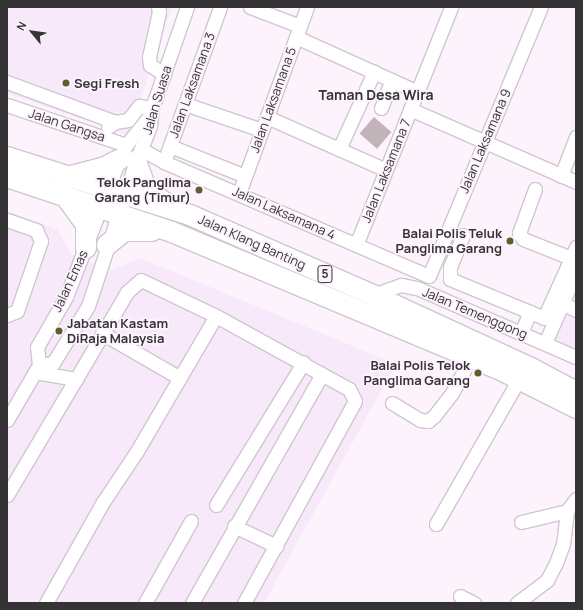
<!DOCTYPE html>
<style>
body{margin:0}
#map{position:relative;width:583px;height:610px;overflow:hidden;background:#fcf3fd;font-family:Manrope,sans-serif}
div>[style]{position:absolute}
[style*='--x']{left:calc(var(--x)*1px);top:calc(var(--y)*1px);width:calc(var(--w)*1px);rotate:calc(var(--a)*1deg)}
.built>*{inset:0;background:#f8e9fa}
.building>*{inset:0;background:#c1b3b8;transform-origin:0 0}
.roads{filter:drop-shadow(1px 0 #cfc6d0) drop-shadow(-1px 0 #cfc6d0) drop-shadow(0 1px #cfc6d0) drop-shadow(0 -1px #cfc6d0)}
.minor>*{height:13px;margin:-6.5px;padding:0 6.5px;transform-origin:6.5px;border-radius:6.5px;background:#fff}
.highway>*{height:20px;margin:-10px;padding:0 10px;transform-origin:10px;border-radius:10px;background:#fff}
.dots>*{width:11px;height:11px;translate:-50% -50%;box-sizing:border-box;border:2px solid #fcf3fd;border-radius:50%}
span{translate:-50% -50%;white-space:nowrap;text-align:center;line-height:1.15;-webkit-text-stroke:3.5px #fcf3fd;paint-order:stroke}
.shield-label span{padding:1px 3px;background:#fcf3fd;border:1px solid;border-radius:3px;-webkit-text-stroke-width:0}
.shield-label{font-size:12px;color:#363337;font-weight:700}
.poi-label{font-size:13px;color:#363337;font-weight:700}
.left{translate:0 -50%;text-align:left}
.right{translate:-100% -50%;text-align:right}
.street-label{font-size:13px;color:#363337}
.neighbourhood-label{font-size:14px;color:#363337;font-weight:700}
.frame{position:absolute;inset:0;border:8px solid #363337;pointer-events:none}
.north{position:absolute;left:12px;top:12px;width:40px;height:40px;-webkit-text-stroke:3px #fcf3fd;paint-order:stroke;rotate:299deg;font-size:11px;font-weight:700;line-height:16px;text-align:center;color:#363337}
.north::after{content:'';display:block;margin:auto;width:14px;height:18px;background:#363337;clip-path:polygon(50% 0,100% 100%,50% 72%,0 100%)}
</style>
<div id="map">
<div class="built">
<div style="clip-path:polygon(7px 7px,172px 7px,128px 135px,7px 93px)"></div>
<div style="clip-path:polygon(7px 211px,57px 229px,72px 255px,111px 270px,140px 258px,396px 364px,264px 603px,7px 603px)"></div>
<div style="clip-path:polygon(563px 307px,576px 313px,576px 354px,548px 341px)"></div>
</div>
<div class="building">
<div style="left:374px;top:117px;width:23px;height:22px;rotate:41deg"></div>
</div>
<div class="roads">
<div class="minor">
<div style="--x:158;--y:7;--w:5;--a:79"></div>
<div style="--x:159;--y:12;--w:46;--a:102.5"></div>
<div style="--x:149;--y:57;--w:8;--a:83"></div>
<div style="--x:150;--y:65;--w:17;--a:33"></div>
<div style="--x:250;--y:7;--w:53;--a:20.8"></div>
<div style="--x:296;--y:37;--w:134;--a:24.3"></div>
<div style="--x:7;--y:82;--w:115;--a:20.3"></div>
<div style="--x:185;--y:104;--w:81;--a:18.7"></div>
<div style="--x:7;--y:105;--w:126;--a:18.6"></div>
<div style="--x:381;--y:108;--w:30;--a:-69"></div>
<div style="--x:410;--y:109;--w:181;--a:23.7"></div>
<div style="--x:267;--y:117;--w:130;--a:24"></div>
<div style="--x:108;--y:127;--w:9;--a:-36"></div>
<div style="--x:115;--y:122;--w:13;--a:-9"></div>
<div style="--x:128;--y:120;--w:18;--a:-52"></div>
<div style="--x:139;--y:106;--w:13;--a:9"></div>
<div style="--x:170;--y:146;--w:81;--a:21.8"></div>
<div style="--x:141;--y:149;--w:26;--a:29"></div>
<div style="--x:164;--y:162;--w:288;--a:23.3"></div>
<div style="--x:429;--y:276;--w:291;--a:-67.4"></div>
<div style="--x:339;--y:149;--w:85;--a:-65.6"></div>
<div style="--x:164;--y:162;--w:165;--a:-70.1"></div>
<div style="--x:561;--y:176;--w:42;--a:-69"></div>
<div style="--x:535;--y:189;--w:47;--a:110"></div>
<div style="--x:519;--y:233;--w:7;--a:56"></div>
<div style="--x:523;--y:239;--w:52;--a:21.6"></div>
<div style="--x:239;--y:193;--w:198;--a:-69.9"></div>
<div style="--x:7;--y:220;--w:31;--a:19"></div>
<div style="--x:36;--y:230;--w:12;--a:66"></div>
<div style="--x:41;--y:241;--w:74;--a:108.9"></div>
<div style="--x:17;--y:311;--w:11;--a:158"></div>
<div style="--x:463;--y:235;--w:35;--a:112"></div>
<div style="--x:450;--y:267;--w:12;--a:90"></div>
<div style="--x:450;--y:279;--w:87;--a:22.4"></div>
<div style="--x:356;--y:245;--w:256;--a:-68.2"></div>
<div style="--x:373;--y:295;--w:30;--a:-20"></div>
<div style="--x:401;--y:285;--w:16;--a:11"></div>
<div style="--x:417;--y:288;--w:173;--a:23.5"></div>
<div style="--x:562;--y:303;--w:16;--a:27"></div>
<div style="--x:102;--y:333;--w:90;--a:30"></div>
<div style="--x:521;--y:333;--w:23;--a:-67"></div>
<div style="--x:530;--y:312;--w:15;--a:23"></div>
<div style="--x:544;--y:318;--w:78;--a:-65.7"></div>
<div style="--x:545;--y:343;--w:77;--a:-66.4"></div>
<div style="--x:39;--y:365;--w:14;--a:-8"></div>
<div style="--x:53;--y:363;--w:67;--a:-58.4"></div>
<div style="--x:88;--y:306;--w:153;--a:-71.7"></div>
<div style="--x:136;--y:161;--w:38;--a:-68"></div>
<div style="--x:150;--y:126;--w:18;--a:-84"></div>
<div style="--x:152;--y:108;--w:107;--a:-70.9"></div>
<div style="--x:39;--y:365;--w:18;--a:-96"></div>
<div style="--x:37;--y:347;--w:58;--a:-59.9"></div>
<div style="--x:66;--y:297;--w:147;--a:-68.9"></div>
<div style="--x:119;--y:160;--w:17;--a:-65"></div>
<div style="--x:126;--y:145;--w:38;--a:-51"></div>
<div style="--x:35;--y:372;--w:42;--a:9.7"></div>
<div style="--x:76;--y:379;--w:101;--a:-59.6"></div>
<div style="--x:127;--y:292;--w:18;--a:-41"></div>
<div style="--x:141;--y:280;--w:83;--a:25.6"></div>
<div style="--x:216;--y:316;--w:152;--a:28.8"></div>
<div style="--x:349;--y:389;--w:13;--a:63"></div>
<div style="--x:355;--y:401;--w:230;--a:118.8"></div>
<div style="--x:392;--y:403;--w:33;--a:31"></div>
<div style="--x:420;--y:420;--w:8;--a:7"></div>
<div style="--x:428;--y:421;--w:8;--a:-40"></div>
<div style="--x:434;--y:416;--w:29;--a:-52"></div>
<div style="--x:452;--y:393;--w:40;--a:-62"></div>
<div style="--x:7;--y:420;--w:64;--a:-59.8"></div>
<div style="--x:7;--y:495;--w:135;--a:-59.3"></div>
<div style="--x:216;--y:505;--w:167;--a:-58.5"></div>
<div style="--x:521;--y:522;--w:47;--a:-13.4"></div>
<div style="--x:567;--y:511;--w:15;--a:-53"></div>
<div style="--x:436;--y:524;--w:167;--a:-60.2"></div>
<div style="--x:234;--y:526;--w:47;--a:25.5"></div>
<div style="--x:460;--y:596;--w:16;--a:27"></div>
<div style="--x:46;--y:603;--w:116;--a:-60.6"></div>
<div style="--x:103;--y:502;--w:61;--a:-56.3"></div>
<div style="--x:137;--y:451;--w:156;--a:-59.7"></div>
<div style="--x:145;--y:603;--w:94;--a:-60.7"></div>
<div style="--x:192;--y:603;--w:263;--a:-60.4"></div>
<div style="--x:517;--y:603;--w:38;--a:-37"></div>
<div style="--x:547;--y:580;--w:19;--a:-62"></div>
<div style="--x:556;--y:563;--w:20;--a:-70"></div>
<div style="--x:563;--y:544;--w:33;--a:-83"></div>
</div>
<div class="highway">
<div style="--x:7;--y:157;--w:192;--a:17.6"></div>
<div style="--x:190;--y:215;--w:200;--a:23.6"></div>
<div style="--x:373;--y:295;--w:176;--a:24.8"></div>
<div style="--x:533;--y:369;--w:49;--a:28.1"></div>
<div style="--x:136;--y:161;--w:30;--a:70"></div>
<div style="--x:146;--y:189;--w:22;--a:36"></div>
<div style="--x:7;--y:177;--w:174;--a:18.4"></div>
<div style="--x:172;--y:232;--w:361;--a:22.8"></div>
<div style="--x:505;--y:372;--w:80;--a:26.9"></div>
<div style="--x:68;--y:177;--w:38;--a:-15"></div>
<div style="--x:105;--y:167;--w:16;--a:-27"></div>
<div style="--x:66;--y:197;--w:34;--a:54"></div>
<div style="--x:86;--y:225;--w:23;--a:90"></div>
<div style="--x:107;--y:245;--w:22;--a:-39"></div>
<div style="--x:124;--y:231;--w:28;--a:0"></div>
</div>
</div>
<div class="dots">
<div style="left:66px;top:83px;background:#5e5f2c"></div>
<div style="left:199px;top:190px;background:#5e5f2c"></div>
<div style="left:510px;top:241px;background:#5e5f2c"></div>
<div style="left:59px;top:331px;background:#5e5f2c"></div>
<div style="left:478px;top:373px;background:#5e5f2c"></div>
</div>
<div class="shield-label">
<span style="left:325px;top:274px">5</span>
</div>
<div class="poi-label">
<span class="left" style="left:74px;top:83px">Segi Fresh</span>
<span class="right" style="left:191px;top:190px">Telok Panglima<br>Garang (Timur)</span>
<span class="right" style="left:502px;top:241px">Balai Polis Teluk<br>Panglima Garang</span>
<span class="left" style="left:67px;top:331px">Jabatan Kastam<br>DiRaja Malaysia</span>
<span class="right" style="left:470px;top:373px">Balai Polis Telok<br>Panglima Garang</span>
</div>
<div class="street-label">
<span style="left:192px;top:85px;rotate:-70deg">Jalan Laksamana 3</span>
<span style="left:157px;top:100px;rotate:-73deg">Jalan Suasa</span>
<span style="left:273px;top:100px;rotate:-70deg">Jalan Laksamana 5</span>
<span style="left:67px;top:125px;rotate:18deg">Jalan Gangsa</span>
<span style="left:485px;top:141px;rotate:-67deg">Jalan Laksamana 9</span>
<span style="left:386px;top:171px;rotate:-68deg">Jalan Laksamana 7</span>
<span style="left:284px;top:213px;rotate:24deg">Jalan Laksamana 4</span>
<span style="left:252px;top:242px;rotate:24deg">Jalan Klang Banting</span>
<span style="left:70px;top:281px;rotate:-65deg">Jalan Emas</span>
<span style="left:475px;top:313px;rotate:23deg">Jalan Temenggong</span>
</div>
<div class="neighbourhood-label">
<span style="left:376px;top:95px">Taman Desa Wira</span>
</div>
<div class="frame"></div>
<div class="north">N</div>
</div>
